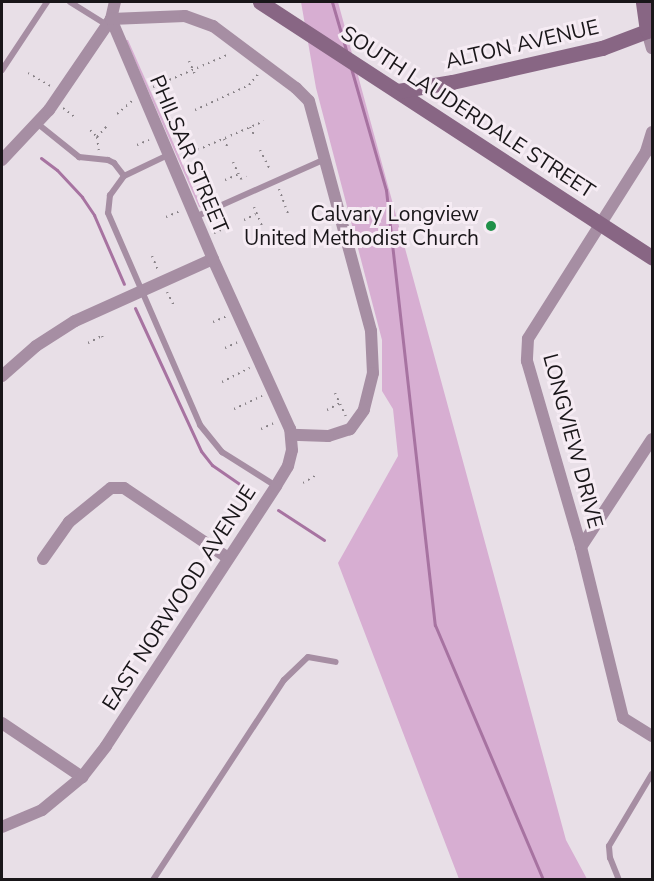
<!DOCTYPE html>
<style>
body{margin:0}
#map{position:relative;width:654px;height:881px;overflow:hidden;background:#e8dfe7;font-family:"Nunito Sans",sans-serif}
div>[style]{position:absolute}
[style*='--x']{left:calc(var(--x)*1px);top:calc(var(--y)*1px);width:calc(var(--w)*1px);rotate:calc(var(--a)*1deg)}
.green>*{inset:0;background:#d7aed2}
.stream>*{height:3px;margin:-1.5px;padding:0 1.5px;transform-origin:1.5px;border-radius:1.5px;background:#a773a1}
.path>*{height:2px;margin-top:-1px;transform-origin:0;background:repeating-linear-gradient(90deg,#888287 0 1.5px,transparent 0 6px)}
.lane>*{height:6px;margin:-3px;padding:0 3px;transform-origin:3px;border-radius:3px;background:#a68ea3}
.street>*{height:12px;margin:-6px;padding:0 6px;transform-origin:6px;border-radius:6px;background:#a68ea3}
.secondary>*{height:15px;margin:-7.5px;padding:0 7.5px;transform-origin:7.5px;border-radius:7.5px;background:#886684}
.dots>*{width:16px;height:16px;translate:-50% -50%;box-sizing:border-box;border:3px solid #f6ecf4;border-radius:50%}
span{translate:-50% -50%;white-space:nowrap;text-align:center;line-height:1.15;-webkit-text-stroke:6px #f6ecf4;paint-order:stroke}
.street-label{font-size:21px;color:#191619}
.poi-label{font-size:21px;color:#191619}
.right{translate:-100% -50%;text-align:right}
.frame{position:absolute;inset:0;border:3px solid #191619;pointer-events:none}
</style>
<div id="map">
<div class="green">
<div style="clip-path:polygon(301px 2px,338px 2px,566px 840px,587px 879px,459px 879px,338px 563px,398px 456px,393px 409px,382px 391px,382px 340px,316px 88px)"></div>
<div style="clip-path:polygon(126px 40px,128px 40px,202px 208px,199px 207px)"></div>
</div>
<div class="stream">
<div style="--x:332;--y:2;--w:50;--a:73.7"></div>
<div style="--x:351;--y:68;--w:127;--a:74"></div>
<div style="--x:386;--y:190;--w:438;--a:83.6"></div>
<div style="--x:435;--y:625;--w:277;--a:67"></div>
<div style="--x:41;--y:158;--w:20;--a:37"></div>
<div style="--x:57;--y:170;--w:37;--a:47"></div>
<div style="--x:82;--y:197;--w:22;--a:56"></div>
<div style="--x:94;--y:215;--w:75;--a:66.5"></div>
<div style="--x:135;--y:308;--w:157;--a:65.2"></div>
<div style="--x:201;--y:451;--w:18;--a:52"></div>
<div style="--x:212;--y:465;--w:51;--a:34.6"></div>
<div style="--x:278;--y:510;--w:55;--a:33.1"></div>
</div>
<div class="path">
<div style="--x:189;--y:61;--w:17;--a:66"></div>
<div style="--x:28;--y:73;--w:28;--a:30"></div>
<div style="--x:153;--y:87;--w:81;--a:-23.4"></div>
<div style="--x:63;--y:108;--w:18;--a:38"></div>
<div style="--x:195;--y:110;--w:60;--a:-24.8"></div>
<div style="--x:249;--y:85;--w:16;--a:-50"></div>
<div style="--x:117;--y:114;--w:20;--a:-41"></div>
<div style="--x:166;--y:122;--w:14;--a:-25"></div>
<div style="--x:250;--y:127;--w:9;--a:63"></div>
<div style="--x:90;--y:130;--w:10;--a:45"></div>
<div style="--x:97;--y:137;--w:14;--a:82"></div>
<div style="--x:97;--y:137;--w:15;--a:-48"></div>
<div style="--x:224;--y:139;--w:8;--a:67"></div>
<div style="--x:137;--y:145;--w:13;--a:-23"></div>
<div style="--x:260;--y:150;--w:20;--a:63"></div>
<div style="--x:181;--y:157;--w:90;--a:-23.4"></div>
<div style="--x:233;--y:162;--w:19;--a:65"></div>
<div style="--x:241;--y:179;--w:6;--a:-31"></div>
<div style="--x:225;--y:180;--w:15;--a:-23"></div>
<div style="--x:279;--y:189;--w:27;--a:70"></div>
<div style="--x:196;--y:192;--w:15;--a:-23"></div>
<div style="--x:254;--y:207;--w:21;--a:67"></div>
<div style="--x:166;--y:217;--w:15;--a:-23"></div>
<div style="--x:244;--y:220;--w:13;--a:-27"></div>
<div style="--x:214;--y:233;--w:15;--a:-23"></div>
<div style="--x:152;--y:256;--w:15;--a:67"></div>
<div style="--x:167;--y:292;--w:16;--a:63"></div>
<div style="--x:213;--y:322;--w:15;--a:-23"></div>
<div style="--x:88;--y:343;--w:16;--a:-27"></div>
<div style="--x:102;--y:336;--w:2;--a:63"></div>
<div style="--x:225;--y:348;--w:14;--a:-25"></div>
<div style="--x:222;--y:382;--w:31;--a:-27"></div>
<div style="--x:335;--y:393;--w:26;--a:65"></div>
<div style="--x:234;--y:409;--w:31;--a:-25"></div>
<div style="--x:327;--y:410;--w:15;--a:-28"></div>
<div style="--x:261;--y:429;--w:14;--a:-25"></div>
<div style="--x:303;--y:483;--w:17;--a:-31"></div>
</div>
<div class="lane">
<div style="--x:70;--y:2;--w:44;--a:31.9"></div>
<div style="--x:2;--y:70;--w:82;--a:-56.5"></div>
<div style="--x:38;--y:124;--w:53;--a:38.8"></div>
<div style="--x:79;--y:157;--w:29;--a:6"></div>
<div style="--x:108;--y:160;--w:7;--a:27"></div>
<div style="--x:114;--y:163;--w:16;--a:52"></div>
<div style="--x:124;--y:176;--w:49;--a:-25.5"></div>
<div style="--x:124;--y:176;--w:24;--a:126"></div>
<div style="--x:110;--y:195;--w:18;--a:96"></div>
<div style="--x:108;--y:213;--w:231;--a:66.5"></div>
<div style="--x:200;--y:425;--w:35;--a:51"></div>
<div style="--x:222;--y:452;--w:64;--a:32.2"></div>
<div style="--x:195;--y:217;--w:142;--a:-24"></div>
<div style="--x:153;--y:880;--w:239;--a:-56.8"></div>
<div style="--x:284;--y:680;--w:33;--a:-44"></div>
<div style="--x:308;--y:657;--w:28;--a:10"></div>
<div style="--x:619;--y:880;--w:24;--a:-112"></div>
<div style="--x:610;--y:858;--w:12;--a:-95"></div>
<div style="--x:609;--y:846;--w:84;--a:-59.2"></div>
</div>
<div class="street">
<div style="--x:652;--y:28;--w:6;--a:149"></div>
<div style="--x:647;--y:31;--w:18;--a:74"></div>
<div style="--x:652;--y:132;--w:21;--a:107"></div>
<div style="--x:646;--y:152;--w:221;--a:122.3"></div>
<div style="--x:528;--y:339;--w:22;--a:93"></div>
<div style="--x:527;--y:361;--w:194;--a:73.8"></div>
<div style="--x:581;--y:547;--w:176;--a:76.2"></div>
<div style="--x:623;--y:718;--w:34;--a:32"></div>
<div style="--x:2;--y:160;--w:69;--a:-46.8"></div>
<div style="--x:49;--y:110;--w:110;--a:-55.7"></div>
<div style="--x:111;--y:19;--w:17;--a:-77"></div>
<div style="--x:2;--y:376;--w:45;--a:-41.4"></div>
<div style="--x:36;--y:346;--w:46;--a:-32.7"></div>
<div style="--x:75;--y:321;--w:151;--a:-24.2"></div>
<div style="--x:581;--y:547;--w:129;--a:-56.7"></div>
<div style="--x:43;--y:559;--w:45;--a:-54.9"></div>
<div style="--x:69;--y:522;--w:54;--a:-39"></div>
<div style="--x:111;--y:488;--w:13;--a:0"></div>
<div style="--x:124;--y:488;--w:125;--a:33.9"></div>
<div style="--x:2;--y:723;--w:97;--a:34"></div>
<div style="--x:2;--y:827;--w:43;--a:-23"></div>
<div style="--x:42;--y:810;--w:52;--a:-39.5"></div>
<div style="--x:82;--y:777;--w:39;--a:-52"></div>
<div style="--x:106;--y:746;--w:311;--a:-56.8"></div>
<div style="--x:276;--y:486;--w:23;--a:-59"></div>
<div style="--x:288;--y:466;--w:16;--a:-76"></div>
<div style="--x:292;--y:450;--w:21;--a:-95"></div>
<div style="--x:290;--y:429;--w:187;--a:-114.4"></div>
<div style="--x:213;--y:259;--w:261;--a:-113"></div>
<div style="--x:111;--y:19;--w:74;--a:-2.3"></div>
<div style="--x:185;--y:16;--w:30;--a:20"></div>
<div style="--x:213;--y:26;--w:104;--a:36.8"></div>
<div style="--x:296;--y:88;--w:18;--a:45"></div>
<div style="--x:309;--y:101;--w:238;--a:74.9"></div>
<div style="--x:371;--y:331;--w:42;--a:87.3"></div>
<div style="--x:373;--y:373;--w:38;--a:104"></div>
<div style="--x:364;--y:410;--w:24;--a:126"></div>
<div style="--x:350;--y:429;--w:23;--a:162"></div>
<div style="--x:328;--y:436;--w:36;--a:-178"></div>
</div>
<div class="secondary">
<div style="--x:260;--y:2;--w:468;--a:33.1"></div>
<div style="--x:398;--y:91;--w:55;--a:-9.5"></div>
<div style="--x:452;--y:82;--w:154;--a:-12.8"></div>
<div style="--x:602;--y:48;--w:48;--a:-20.7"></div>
<div style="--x:647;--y:31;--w:29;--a:-98"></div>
</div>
<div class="dots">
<div style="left:491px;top:226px;background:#209049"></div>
</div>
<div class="street-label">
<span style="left:522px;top:44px;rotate:-13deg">ALTON AVENUE</span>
<span style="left:468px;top:112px;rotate:33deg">SOUTH LAUDERDALE STREET</span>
<span style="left:189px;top:154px;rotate:67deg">PHILSAR STREET</span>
<span style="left:573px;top:441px;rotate:75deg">LONGVIEW DRIVE</span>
<span style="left:179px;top:598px;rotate:-57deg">EAST NORWOOD AVENUE</span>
</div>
<div class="poi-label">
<span class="right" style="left:479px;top:226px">Calvary Longview<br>United Methodist Church</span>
</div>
<div class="frame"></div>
</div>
